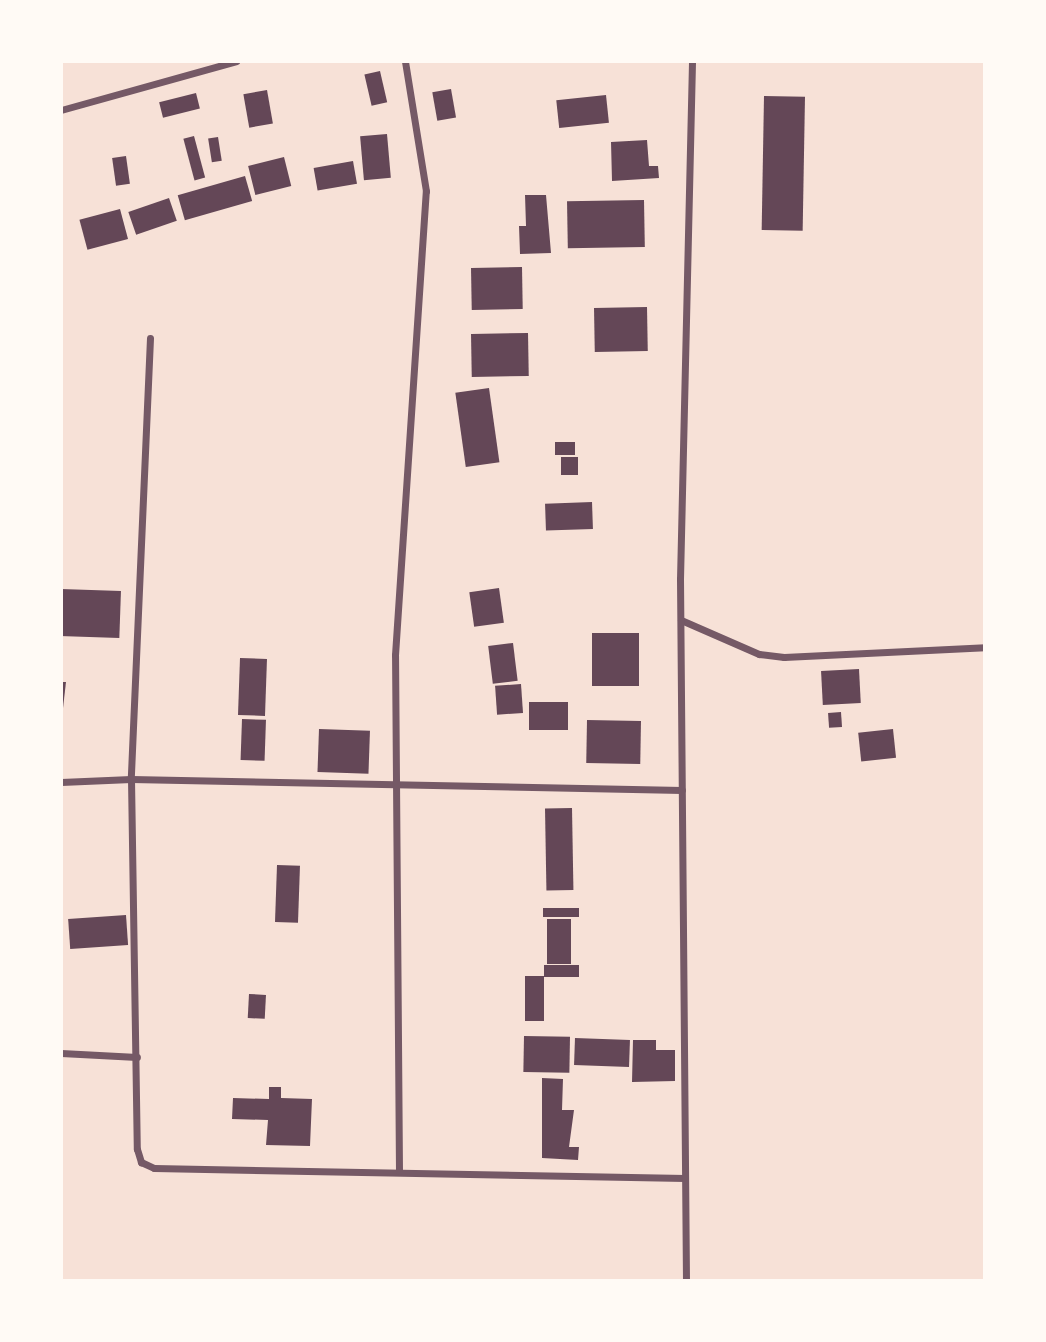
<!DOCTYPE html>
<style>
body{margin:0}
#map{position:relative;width:1046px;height:1342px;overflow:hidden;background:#f7e1d7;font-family:Montserrat,sans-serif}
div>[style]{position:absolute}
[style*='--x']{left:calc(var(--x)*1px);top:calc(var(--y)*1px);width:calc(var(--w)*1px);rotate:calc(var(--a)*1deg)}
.building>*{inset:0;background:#644757;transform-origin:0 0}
.minor>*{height:7px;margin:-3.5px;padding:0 3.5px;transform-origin:3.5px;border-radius:3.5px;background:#755966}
span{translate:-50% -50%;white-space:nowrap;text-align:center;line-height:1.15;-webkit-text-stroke:5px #fffaf5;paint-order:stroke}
.frame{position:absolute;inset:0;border:63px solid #fffaf5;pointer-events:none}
</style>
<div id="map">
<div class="building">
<div style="left:380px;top:71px;width:32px;height:16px;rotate:77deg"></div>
<div style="left:451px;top:89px;width:29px;height:19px;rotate:80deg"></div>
<div style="left:267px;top:90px;width:34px;height:24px;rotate:80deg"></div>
<div style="left:196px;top:93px;width:16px;height:38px;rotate:76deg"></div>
<div style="left:606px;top:95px;width:28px;height:50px;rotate:84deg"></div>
<div style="left:764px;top:96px;width:41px;height:134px;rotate:1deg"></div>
<div style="left:387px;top:134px;width:44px;height:27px;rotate:85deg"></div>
<div style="left:194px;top:136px;width:43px;height:11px;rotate:75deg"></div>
<div style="left:218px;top:137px;width:24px;height:10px;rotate:81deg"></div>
<div style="clip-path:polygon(647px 140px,649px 166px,658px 166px,659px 178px,612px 181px,611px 142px)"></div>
<div style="left:126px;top:156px;width:28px;height:14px;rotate:82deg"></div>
<div style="left:284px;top:157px;width:30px;height:37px;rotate:76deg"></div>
<div style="left:353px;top:161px;width:23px;height:40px;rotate:80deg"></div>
<div style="left:245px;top:176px;width:26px;height:70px;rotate:74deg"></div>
<div style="clip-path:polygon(525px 195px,546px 195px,551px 253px,520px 254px,519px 226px,526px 226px)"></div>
<div style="left:169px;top:198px;width:24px;height:43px;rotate:71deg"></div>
<div style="left:644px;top:200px;width:47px;height:77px;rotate:89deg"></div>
<div style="left:120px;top:209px;width:31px;height:42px;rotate:75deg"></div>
<div style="left:522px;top:267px;width:42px;height:51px;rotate:89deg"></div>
<div style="left:647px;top:307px;width:44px;height:53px;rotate:89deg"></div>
<div style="left:528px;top:333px;width:43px;height:57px;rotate:89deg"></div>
<div style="left:489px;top:388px;width:75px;height:34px;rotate:82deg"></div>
<div style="left:575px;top:442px;width:13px;height:20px;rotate:90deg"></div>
<div style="left:578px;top:457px;width:18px;height:17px;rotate:90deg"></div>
<div style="left:592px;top:502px;width:27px;height:47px;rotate:88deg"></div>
<div style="left:499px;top:588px;width:35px;height:30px;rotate:82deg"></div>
<div style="left:61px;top:589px;width:60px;height:47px;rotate:2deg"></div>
<div style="left:592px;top:633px;width:47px;height:53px"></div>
<div style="left:513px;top:643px;width:38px;height:25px;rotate:83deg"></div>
<div style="left:240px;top:658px;width:27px;height:57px;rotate:2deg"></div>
<div style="left:859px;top:669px;width:34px;height:38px;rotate:87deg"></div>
<div style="clip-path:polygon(61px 682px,66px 682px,63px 708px,61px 708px)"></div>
<div style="left:521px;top:684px;width:29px;height:26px;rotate:86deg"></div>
<div style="left:529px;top:702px;width:39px;height:28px"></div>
<div style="left:841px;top:712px;width:15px;height:13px;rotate:86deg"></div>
<div style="left:242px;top:719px;width:24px;height:41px;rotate:2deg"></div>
<div style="left:587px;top:720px;width:54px;height:43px;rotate:1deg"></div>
<div style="left:319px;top:729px;width:51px;height:43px;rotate:2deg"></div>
<div style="left:893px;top:729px;width:29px;height:35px;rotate:84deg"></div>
<div style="left:572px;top:808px;width:82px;height:27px;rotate:89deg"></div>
<div style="left:277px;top:865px;width:23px;height:57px;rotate:2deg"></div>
<div style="left:543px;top:908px;width:36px;height:9px"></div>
<div style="left:126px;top:915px;width:30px;height:58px;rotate:86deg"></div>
<div style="left:547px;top:919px;width:24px;height:45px"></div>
<div style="left:544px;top:965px;width:35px;height:12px"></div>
<div style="left:525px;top:976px;width:19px;height:45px"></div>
<div style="left:249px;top:994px;width:17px;height:24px;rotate:3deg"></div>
<div style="left:524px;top:1036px;width:46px;height:36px;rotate:1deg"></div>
<div style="left:575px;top:1038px;width:55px;height:27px;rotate:2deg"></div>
<div style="clip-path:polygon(633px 1040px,656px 1040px,656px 1050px,675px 1050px,675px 1081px,632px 1082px)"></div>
<div style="clip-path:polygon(542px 1078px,563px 1079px,562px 1110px,574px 1110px,569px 1147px,579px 1147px,578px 1160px,542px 1158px)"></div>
<div style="clip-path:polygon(269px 1087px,281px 1087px,281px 1098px,312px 1099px,310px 1146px,266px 1145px,268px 1120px,232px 1119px,233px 1098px,269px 1099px)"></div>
</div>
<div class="minor">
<div style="--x:61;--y:110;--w:182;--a:-15.6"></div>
<div style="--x:150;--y:338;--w:441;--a:92.5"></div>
<div style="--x:131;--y:779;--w:370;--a:89.1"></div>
<div style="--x:137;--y:1149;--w:14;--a:73"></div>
<div style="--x:141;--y:1162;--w:14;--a:25"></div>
<div style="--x:154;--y:1168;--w:531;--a:1.08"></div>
<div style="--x:681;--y:620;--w:85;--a:23.6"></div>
<div style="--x:759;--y:654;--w:25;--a:7"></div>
<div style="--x:784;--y:657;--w:201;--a:-2.8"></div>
<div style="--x:61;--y:782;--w:70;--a:-2.5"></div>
<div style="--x:131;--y:779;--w:551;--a:1.14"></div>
<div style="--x:61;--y:1053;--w:76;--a:3"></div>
<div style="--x:399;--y:1171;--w:516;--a:-90.44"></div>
<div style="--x:395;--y:655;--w:465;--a:-86.2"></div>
<div style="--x:426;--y:191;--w:132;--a:-99.2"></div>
<div style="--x:686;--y:1281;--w:702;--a:-90.49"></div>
<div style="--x:680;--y:579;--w:518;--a:-88.67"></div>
</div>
<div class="frame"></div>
</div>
